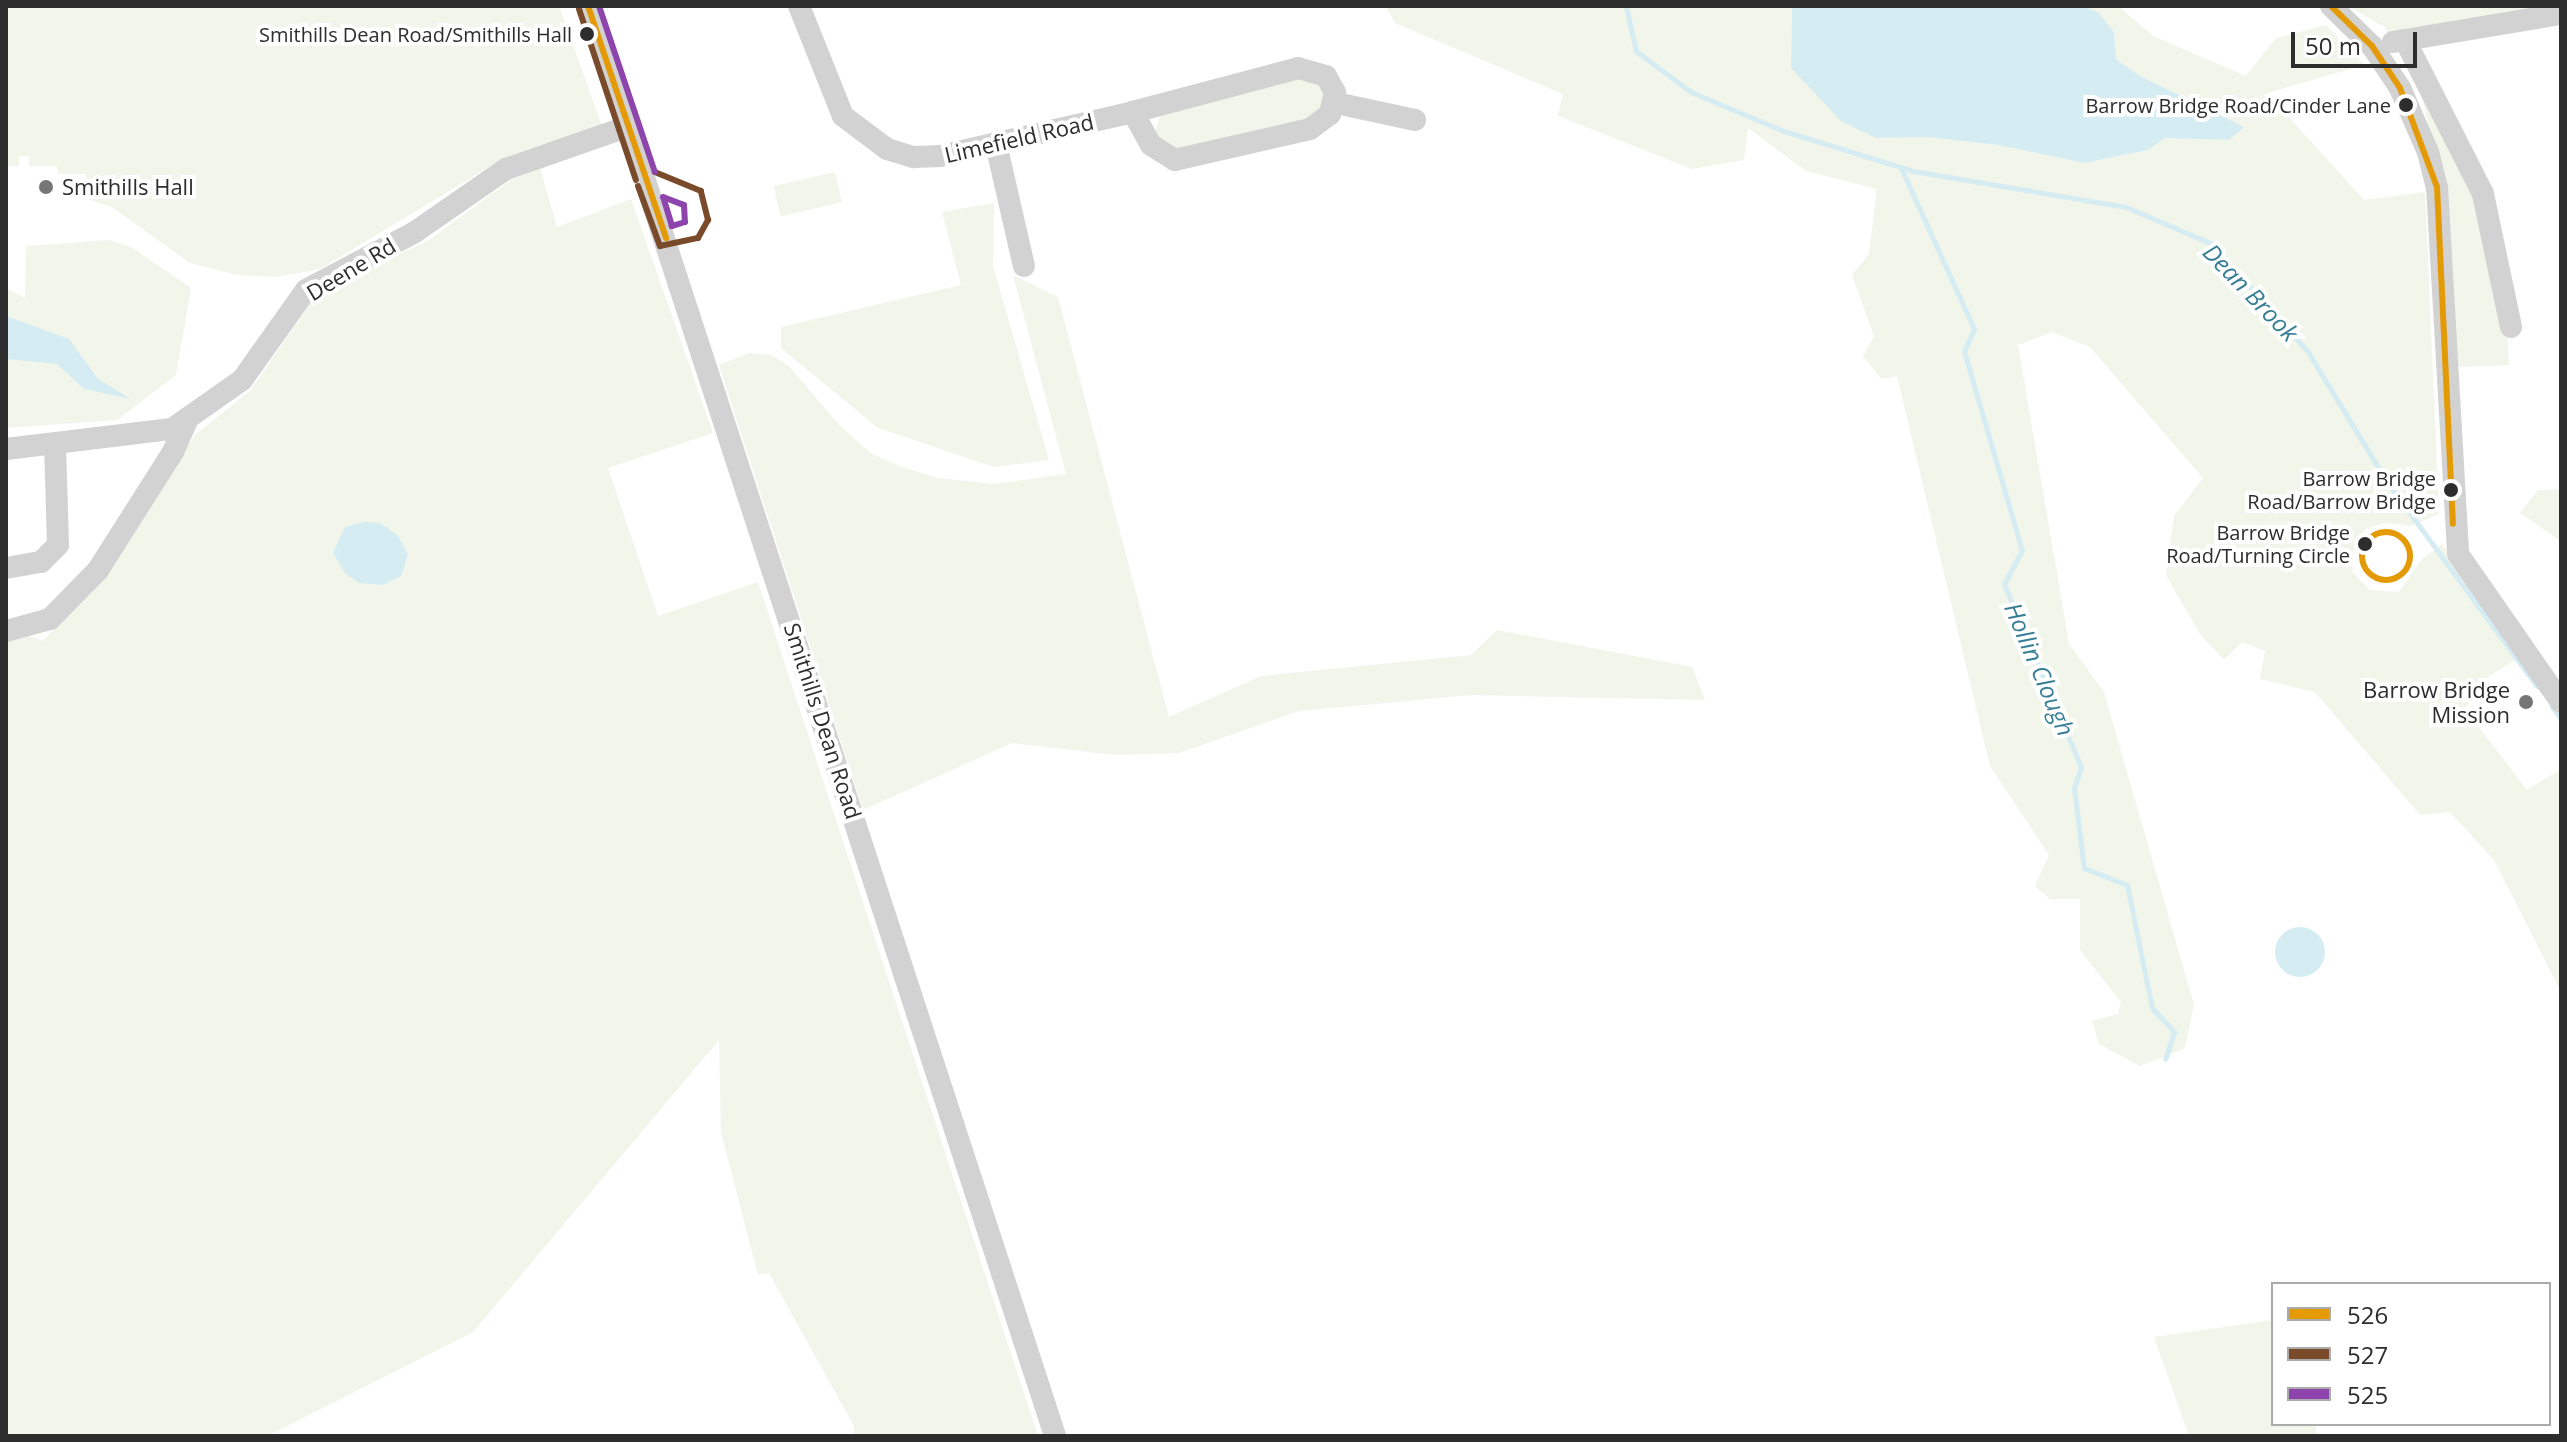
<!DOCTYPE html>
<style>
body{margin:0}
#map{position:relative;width:2567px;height:1442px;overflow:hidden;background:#fff;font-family:"Open Sans",sans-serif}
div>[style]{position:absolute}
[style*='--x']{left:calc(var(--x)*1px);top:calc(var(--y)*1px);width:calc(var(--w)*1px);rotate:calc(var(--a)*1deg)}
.green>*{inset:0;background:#f1f5ea;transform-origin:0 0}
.water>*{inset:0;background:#d5ecf3}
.round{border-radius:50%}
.stream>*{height:5px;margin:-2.5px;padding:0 2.5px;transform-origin:2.5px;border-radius:2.5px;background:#d5ecf3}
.minor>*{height:22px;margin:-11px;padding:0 11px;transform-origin:11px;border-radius:11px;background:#d2d2d2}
.bus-1>*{height:6px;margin:-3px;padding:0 3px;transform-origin:3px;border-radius:3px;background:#e39a04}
.bus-1>.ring{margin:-3px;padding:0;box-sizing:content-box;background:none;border:6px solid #e39a04;border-radius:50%}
.bus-2>*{height:6px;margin:-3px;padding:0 3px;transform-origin:3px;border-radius:3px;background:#7a4b2a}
.bus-3>*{height:6px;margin:-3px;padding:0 3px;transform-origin:3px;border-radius:3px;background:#8e44ad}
.dots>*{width:22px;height:22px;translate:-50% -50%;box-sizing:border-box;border:4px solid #fff;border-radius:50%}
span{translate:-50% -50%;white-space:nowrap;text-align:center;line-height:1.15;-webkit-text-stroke:8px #fff;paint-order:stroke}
.bus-label{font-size:20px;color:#2d2d2d}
.right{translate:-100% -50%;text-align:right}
.street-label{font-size:22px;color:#2d2d2d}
.poi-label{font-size:22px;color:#2d2d2d}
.left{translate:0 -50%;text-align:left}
.water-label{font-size:24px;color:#357e96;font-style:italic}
.frame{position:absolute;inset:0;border:8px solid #2d2d2d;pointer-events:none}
.legend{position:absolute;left:2271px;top:1282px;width:280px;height:144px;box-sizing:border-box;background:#fff;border:2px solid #ababab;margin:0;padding:10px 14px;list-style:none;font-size:24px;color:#2d2d2d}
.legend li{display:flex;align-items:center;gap:16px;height:40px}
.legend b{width:40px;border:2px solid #ababab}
.scale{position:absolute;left:2291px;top:32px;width:126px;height:36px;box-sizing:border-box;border:4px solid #2d2d2d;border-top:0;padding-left:10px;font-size:24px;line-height:28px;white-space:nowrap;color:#2d2d2d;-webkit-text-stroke:6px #fff;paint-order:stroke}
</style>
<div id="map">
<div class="green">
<div style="clip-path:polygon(6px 6px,559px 6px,602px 126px,492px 165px,320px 269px,276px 277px,237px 275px,190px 263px,112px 207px,87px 199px,86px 174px,58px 174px,57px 166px,29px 166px,29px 156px,19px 156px,19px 166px,6px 166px)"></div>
<div style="clip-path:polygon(1386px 6px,1792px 6px,1791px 68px,1876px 138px,1927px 137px,1998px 145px,2084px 163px,2147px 150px,2165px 138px,2229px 140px,2115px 58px,2114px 32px,2098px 12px,2083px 6px,2118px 6px,2153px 36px,2246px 76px,2276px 38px,2326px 25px,2364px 65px,2267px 93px,2364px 200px,2425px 192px,2439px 514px,2411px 526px,2385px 523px,2365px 529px,2354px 548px,2352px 572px,2370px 590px,2399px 592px,2422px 559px,2442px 544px,2520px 657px,2481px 681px,2465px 709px,2527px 790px,2561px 769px,2561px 992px,2494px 860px,2450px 812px,2420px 815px,2315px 692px,2260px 679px,2265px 651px,2242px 642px,2224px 660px,2200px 634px,2166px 575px,2174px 516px,2203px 478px,2090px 347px,2052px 332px,2018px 345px,2069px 644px,2104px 692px,2194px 1005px,2185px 1048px,2140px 1066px,2099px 1044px,2092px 1021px,2118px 1014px,2121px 1002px,2080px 950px,2080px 899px,2050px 899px,2035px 886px,2049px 855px,1990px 766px,1897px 376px,1881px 379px,1863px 356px,1874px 336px,1852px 275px,1869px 254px,1877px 189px,1806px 171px,1748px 128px,1744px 160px,1692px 169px,1558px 116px,1563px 94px,1395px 23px)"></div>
<div style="clip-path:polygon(2348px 6px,2561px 6px,2389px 43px,2386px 28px)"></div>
<div style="clip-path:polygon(1300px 77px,1316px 79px,1327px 98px,1317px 117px,1170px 151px,1155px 132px,1160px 116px)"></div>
<div style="clip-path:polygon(2421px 93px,2471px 186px,2507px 333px,2509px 365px,2458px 367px,2430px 133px)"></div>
<div style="clip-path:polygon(540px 168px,557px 227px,631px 199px,713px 433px,608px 468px,658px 616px,758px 582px,1038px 1436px,854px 1436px,854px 1426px,769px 1273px,758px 1275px,721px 1132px,719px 1040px,473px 1332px,267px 1436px,6px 1436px,6px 637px,26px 635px,43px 641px,96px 585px,195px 435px,251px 390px,316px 295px,429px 240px,511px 180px)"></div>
<div style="left:835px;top:172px;width:31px;height:63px;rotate:77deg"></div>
<div style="clip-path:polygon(994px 203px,993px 266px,1049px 460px,994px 467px,878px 428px,781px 348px,781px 327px,961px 285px,942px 212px)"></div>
<div style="clip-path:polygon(110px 240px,131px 247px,191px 288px,176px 375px,117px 420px,6px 428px,6px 288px,25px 298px,26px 246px)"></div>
<div style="clip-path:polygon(1013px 275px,1058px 297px,1169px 717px,1261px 676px,1471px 655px,1497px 630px,1692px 667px,1705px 700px,1471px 695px,1299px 711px,1179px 753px,1115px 755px,1012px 743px,863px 810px,719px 365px,749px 353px,771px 355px,789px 366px,840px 426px,872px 454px,900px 466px,937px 478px,995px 484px,1066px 474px)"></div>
<div style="clip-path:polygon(2561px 489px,2561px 541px,2520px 513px,2538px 490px)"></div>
<div style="clip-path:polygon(2273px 1320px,2273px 1424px,2315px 1424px,2317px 1436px,2189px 1436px,2154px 1337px)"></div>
</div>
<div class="water">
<div style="clip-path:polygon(1792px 6px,2083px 6px,2098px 12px,2114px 32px,2116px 59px,2140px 76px,2244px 127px,2229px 140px,2165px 138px,2148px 150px,2084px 163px,1998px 145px,1927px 137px,1876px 138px,1841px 121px,1791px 68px)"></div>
<div style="clip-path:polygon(6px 316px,69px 339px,98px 379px,131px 399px,84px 389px,57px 364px,6px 359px)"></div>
<div style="clip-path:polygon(364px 522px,380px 523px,398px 536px,408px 554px,401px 576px,383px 585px,359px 583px,345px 573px,333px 553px,345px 527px)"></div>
<div class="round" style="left:2275px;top:927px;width:50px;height:50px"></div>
</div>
<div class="stream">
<div style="--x:1626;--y:6;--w:46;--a:77.5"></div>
<div style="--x:1636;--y:51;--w:69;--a:36.7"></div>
<div style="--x:1691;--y:92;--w:101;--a:22.8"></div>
<div style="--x:1784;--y:131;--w:135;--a:17.2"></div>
<div style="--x:1913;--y:171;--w:216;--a:9.6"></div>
<div style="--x:2126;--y:207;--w:91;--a:23.2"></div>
<div style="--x:2210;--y:243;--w:147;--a:48"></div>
<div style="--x:2308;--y:352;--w:152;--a:58.7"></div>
<div style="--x:2387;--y:482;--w:253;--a:53.7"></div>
<div style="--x:1901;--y:168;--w:177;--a:65.6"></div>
<div style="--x:1974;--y:329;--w:24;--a:114"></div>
<div style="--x:1964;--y:351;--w:207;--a:73.8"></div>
<div style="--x:2022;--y:550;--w:38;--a:118"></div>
<div style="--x:2004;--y:584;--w:199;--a:67.2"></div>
<div style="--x:2081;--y:767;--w:22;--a:108"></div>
<div style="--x:2074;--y:788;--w:81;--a:82.9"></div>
<div style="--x:2084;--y:868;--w:46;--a:21.6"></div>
<div style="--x:2127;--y:885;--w:126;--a:78.5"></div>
<div style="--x:2152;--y:1008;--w:33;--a:47"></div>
<div style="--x:2174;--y:1032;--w:28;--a:108"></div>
<div style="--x:2552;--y:707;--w:15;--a:53"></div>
</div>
<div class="minor">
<div style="--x:588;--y:6;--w:1504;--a:71.91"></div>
<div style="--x:799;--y:6;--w:118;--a:68.2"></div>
<div style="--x:843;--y:116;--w:55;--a:36.9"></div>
<div style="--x:887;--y:149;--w:28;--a:17"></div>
<div style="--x:914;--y:157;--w:26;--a:-2"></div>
<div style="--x:940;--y:156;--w:198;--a:-12.8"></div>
<div style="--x:1133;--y:112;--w:171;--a:-14.9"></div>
<div style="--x:1298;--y:68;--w:29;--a:16"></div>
<div style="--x:1326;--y:76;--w:18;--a:61"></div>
<div style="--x:1335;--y:92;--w:23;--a:103"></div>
<div style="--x:1330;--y:114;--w:25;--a:143"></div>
<div style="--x:1310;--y:129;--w:139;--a:167.1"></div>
<div style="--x:1175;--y:160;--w:28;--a:-148"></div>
<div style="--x:1151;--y:145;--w:38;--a:-119"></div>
<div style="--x:2331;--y:6;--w:57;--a:44.3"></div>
<div style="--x:2372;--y:46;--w:50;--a:56.3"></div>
<div style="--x:2400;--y:88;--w:70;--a:66.4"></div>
<div style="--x:2428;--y:152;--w:36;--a:76"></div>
<div style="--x:2437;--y:187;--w:368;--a:86.7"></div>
<div style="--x:2458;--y:554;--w:180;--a:55.2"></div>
<div style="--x:2405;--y:40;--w:173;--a:63.1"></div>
<div style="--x:2483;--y:194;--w:136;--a:78.1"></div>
<div style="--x:2393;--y:42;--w:170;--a:-9.5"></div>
<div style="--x:1336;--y:103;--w:81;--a:12.1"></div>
<div style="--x:996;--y:144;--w:125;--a:77.1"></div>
<div style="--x:6;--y:449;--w:167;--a:-6.9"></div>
<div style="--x:172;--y:429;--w:85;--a:-35"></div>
<div style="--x:242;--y:380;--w:110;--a:-54.6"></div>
<div style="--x:306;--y:290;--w:123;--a:-28"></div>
<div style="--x:415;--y:232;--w:111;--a:-34.7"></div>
<div style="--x:506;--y:169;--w:130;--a:-19.3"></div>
<div style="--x:6;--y:568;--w:36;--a:-10"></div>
<div style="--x:41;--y:562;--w:24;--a:-45"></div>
<div style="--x:58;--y:545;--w:101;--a:-91.7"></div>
<div style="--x:6;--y:631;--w:46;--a:-15.3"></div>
<div style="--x:50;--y:619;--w:69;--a:-45.6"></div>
<div style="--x:98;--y:570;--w:140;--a:-57.6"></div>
<div style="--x:173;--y:452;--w:36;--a:-66"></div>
</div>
<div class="bus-1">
<div style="--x:588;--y:6;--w:245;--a:71.4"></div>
<div style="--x:2331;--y:6;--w:57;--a:44.3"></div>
<div style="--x:2372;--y:46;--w:50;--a:56.3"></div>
<div style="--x:2400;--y:88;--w:106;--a:69.5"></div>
<div style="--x:2437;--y:187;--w:337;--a:87.3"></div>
<div class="ring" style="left:2362px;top:532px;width:42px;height:42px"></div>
</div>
<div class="bus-2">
<div style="--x:579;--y:9;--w:180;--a:71.6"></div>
<div style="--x:638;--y:186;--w:64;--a:69.9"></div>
<div style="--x:660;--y:246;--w:39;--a:-12"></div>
<div style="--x:698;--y:238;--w:21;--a:-61"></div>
<div style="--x:708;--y:220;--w:30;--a:-104"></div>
<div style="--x:701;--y:191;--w:50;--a:-157.6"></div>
</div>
<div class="bus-3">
<div style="--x:599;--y:6;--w:175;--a:71.4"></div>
<div style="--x:663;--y:197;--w:22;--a:21"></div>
<div style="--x:684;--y:205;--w:17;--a:87"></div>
<div style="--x:685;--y:222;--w:14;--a:163"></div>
<div style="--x:672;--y:226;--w:30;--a:-107"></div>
</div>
<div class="dots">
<div style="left:587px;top:34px;background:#2d2d2d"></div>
<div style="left:2406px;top:105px;background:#2d2d2d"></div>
<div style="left:46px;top:187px;background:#767676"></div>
<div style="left:2451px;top:490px;background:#2d2d2d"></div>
<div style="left:2365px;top:544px;background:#2d2d2d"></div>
<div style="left:2526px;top:702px;background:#767676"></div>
</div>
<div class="bus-label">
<span class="right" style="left:572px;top:34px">Smithills Dean Road/Smithills Hall</span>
<span class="right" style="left:2391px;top:105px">Barrow Bridge Road/Cinder Lane</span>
<span class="right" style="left:2436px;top:490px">Barrow Bridge<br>Road/Barrow Bridge</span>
<span class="right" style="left:2350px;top:544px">Barrow Bridge<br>Road/Turning Circle</span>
</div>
<div class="street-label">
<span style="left:1019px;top:138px;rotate:-13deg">Limefield Road</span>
<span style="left:351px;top:269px;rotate:-31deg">Deene Rd</span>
<span style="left:823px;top:721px;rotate:72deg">Smithills Dean Road</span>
</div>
<div class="poi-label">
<span class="left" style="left:62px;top:187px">Smithills Hall</span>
<span class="right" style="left:2510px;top:702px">Barrow Bridge<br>Mission</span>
</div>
<div class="water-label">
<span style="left:2251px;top:292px;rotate:46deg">Dean Brook</span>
<span style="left:2040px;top:669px;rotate:67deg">Hollin Clough</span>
</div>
<div class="frame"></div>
<ul class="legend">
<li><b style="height:10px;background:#e39a04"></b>526</li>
<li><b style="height:10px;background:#7a4b2a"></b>527</li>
<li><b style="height:10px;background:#8e44ad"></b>525</li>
</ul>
<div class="scale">50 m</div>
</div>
